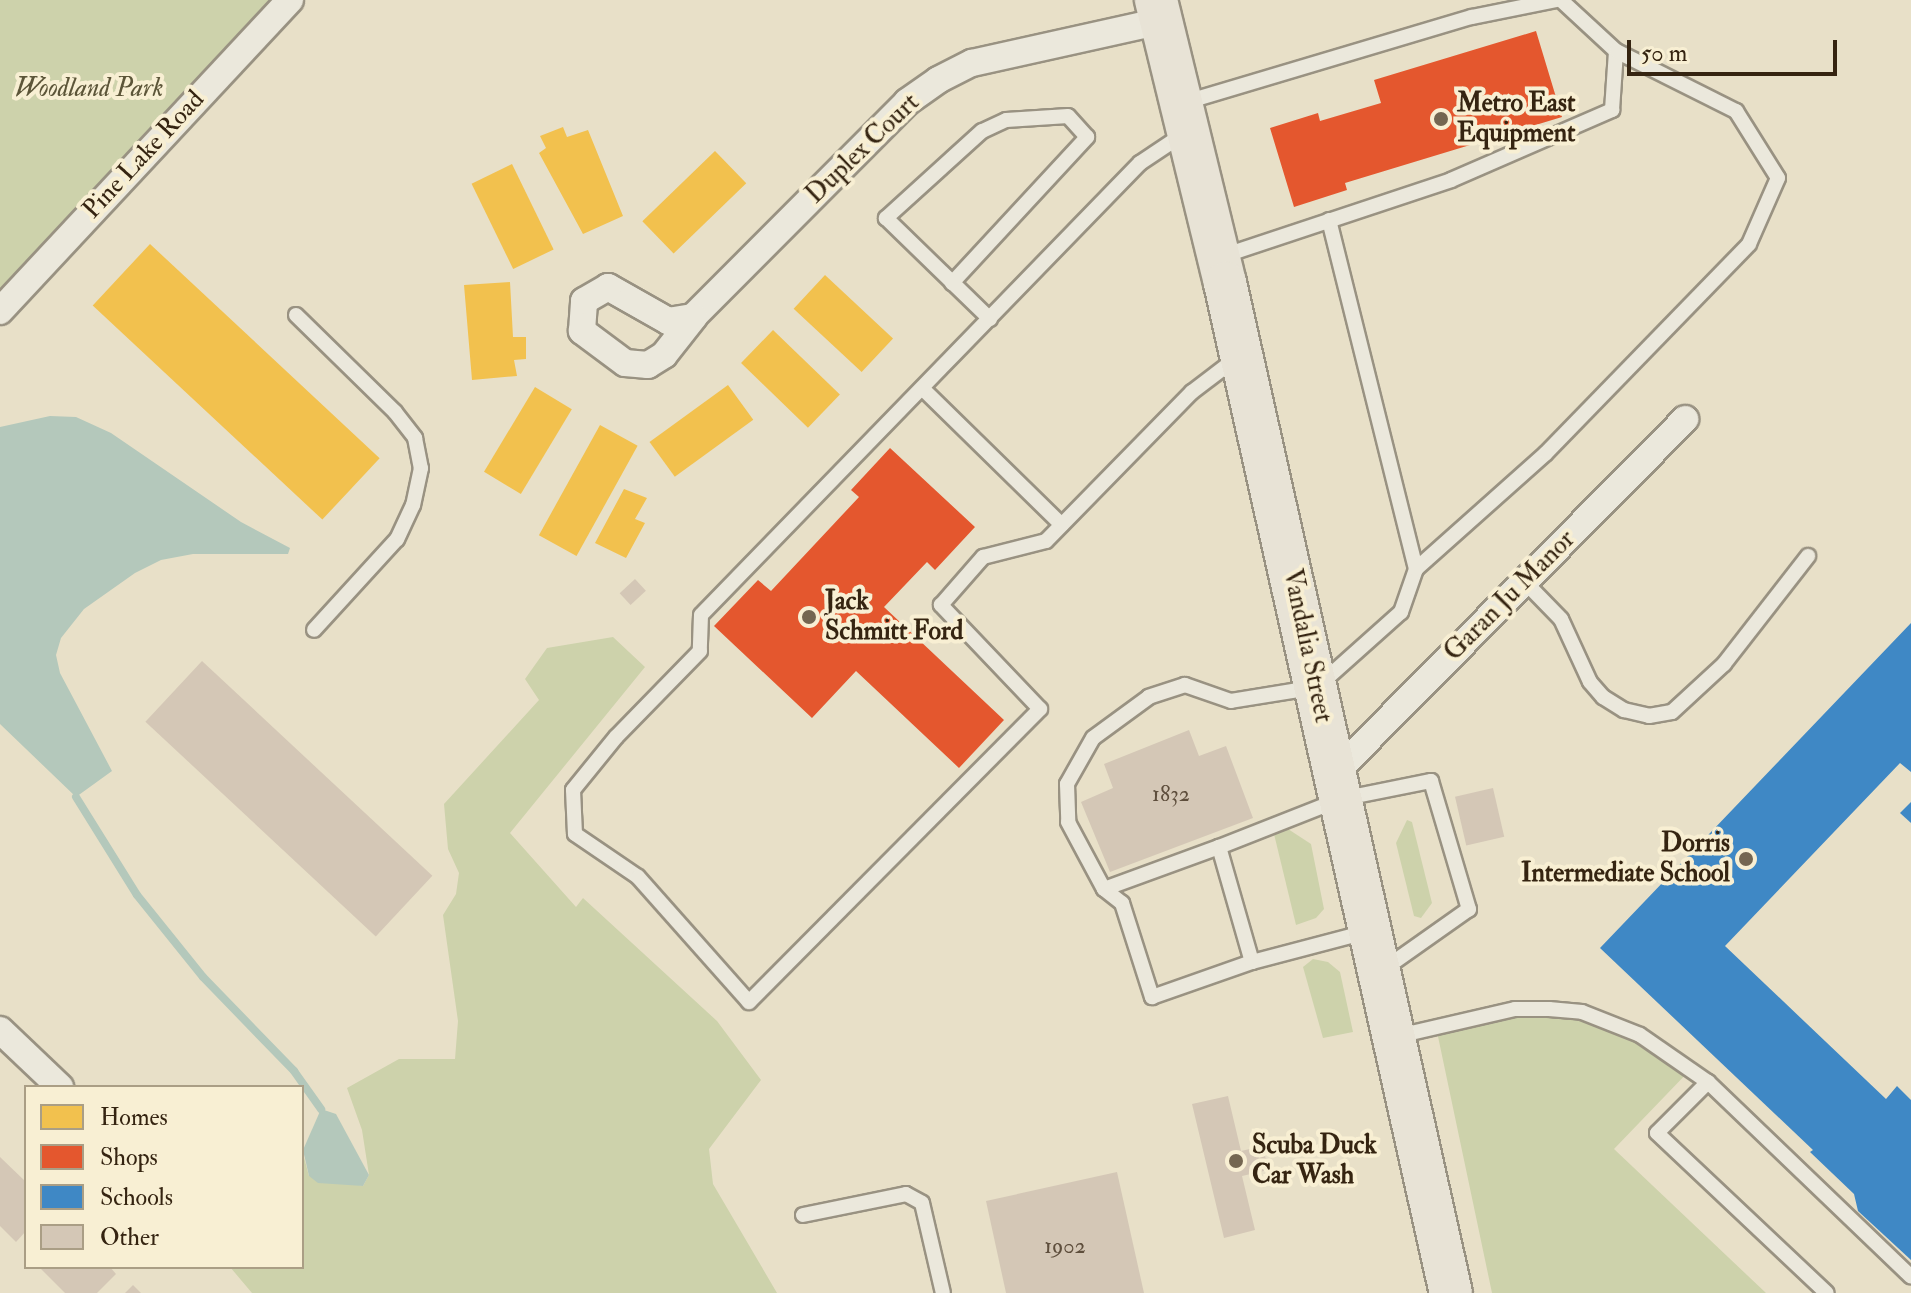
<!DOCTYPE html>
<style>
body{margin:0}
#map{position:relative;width:1911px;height:1293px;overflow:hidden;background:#e8e0c8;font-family:"IM FELL Double Pica",serif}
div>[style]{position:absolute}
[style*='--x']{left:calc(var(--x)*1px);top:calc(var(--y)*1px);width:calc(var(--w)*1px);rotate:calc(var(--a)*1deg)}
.green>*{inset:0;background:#cdd2ab}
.water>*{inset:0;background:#b4c8bb}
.homes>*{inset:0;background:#f2c14e;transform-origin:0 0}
.shops>*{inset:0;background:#e4572e}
.schools>*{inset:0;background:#3f88c5}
.stream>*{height:8px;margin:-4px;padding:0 4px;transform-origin:4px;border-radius:4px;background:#b4c8bb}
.building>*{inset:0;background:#d4c7b6;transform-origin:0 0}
.roads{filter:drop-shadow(2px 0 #999282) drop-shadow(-2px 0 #999282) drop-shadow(0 2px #999282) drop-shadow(0 -2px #999282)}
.lane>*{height:14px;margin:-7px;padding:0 7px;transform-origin:7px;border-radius:7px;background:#ebe8dc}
.street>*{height:26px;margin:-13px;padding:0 13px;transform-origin:13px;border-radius:13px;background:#ebe8dc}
.primary>*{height:42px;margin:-21px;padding:0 21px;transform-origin:21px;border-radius:21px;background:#e8e3d6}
.dots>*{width:22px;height:22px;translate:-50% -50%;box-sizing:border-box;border:4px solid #f8efd3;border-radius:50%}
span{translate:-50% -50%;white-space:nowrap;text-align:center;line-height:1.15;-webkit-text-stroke:8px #f8efd3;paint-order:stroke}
.number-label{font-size:22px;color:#5e4e3c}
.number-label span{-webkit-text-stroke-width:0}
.park-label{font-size:26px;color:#5c5538;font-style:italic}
.poi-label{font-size:26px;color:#352411;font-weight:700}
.left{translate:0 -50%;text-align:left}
.right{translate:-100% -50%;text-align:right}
.street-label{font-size:26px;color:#352411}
.legend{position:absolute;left:24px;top:1085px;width:280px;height:184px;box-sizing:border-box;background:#f8efd3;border:2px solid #aa9e85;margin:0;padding:10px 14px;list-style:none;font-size:24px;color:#352411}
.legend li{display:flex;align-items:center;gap:16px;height:40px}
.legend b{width:40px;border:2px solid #aa9e85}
.scale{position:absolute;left:1627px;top:40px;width:210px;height:36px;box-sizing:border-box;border:4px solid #352411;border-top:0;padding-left:10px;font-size:24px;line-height:28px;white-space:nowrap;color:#352411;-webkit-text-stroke:6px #f8efd3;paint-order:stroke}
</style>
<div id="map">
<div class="green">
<div style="clip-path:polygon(0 0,292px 0,0 312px)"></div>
<div style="clip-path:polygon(613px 637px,645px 667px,510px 833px,576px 907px,583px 898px,717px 1021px,761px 1080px,709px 1149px,713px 1184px,777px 1293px,252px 1293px,230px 1267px,302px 1267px,302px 1150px,309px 1176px,363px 1186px,369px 1175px,362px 1130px,347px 1088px,399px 1059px,455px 1059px,458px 1021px,443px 915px,456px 894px,459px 873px,448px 849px,444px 804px,539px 700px,525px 679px,547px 648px)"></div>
<div style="clip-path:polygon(1407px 820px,1412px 822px,1432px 903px,1421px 918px,1414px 916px,1396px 843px)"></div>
<div style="clip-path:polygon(1288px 829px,1311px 844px,1324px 909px,1316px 918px,1296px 925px,1274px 834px)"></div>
<div style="clip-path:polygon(1313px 959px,1328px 962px,1340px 972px,1353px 1032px,1323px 1038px,1303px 967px)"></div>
<div style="clip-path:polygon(1582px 1012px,1691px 1069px,1614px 1149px,1766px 1293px,1492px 1293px,1436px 1027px,1473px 1018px)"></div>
</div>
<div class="water">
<div style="clip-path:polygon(50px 416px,76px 417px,111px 433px,241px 522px,290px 548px,288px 554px,193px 554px,161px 560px,135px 573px,84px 609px,61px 638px,56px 655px,60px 673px,112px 771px,76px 797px,0 724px,0 427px)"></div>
<div style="clip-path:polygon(321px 1109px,336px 1114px,369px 1175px,363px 1186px,318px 1183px,309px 1176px,303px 1150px)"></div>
</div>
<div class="homes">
<div style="clip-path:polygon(563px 127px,567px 137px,588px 130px,623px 216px,583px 234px,539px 153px,546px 148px,540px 136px)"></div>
<div style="left:715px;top:151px;width:45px;height:101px;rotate:46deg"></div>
<div style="left:512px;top:164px;width:95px;height:45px;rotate:64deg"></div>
<div style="left:150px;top:244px;width:314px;height:84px;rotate:43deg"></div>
<div style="left:825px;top:275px;width:93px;height:46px;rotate:43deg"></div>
<div style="clip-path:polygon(510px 282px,513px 337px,526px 337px,526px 359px,514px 360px,517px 376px,472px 380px,464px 285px)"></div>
<div style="left:773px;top:330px;width:93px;height:46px;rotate:44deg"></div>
<div style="left:728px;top:385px;width:43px;height:97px;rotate:54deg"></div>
<div style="left:535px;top:387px;width:43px;height:99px;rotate:31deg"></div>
<div style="left:600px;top:425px;width:43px;height:126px;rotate:29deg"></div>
<div style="clip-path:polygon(624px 489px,647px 498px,635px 519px,645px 523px,626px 558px,595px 543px)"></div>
</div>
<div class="shops">
<div style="clip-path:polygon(1536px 31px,1562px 117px,1345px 183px,1347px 190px,1294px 207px,1270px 128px,1318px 113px,1320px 121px,1381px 103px,1374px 80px)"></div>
<div style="clip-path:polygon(890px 448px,975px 527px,935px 570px,927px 562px,884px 607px,1004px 720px,959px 768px,856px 671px,812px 718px,714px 626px,758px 580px,771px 591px,859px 497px,851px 490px)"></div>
</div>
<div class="schools">
<div style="clip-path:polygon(1911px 623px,1911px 772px,1900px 763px,1725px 946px,1886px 1099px,1897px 1086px,1911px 1100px,1911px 1260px,1858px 1211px,1854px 1194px,1810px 1152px,1813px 1150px,1600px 948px)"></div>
<div style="clip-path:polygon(1911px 802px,1911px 823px,1900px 813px)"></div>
</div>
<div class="stream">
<div style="--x:76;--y:797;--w:115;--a:58.1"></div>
<div style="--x:137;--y:895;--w:105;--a:51.2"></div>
<div style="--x:203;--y:977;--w:131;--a:45.9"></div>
<div style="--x:294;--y:1071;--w:47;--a:54.6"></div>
</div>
<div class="building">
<div style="left:635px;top:579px;width:16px;height:21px;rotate:47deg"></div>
<div style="left:202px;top:661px;width:315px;height:83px;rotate:43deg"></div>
<div style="clip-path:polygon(1189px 730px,1199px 756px,1226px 746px,1253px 818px,1110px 872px,1081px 802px,1113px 788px,1104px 764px)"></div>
<div style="left:1493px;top:788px;width:50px;height:39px;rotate:77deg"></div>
<div style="clip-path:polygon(1228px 1096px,1241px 1151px,1263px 1146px,1268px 1170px,1242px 1176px,1255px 1230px,1224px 1238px,1192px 1104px)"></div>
<div style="clip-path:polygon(0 1157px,26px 1182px,26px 1231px,16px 1242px,0 1226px)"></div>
<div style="clip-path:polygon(1117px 1172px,1144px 1293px,1006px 1293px,986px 1201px)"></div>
<div style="clip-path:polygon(39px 1267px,110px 1267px,116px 1274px,97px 1293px,65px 1293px)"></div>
<div style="clip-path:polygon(133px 1285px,141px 1293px,125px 1293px)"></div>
</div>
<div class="roads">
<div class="lane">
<div style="--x:1186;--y:102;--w:298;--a:-16.6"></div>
<div style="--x:1472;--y:17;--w:86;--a:-11.4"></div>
<div style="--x:1185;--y:133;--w:54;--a:146.3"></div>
<div style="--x:1140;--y:163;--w:630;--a:134.16"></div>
<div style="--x:701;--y:615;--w:36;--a:92"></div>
<div style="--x:700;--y:651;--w:120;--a:134.3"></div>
<div style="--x:616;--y:737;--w:68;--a:129.1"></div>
<div style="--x:573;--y:790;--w:44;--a:87.4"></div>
<div style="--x:575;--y:834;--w:76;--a:34.3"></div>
<div style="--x:638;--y:877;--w:167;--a:48.4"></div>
<div style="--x:749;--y:1002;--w:413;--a:-45.2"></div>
<div style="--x:1040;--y:709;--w:144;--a:-133.6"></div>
<div style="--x:941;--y:605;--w:64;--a:-48.8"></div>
<div style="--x:983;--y:557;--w:65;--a:-14.3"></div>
<div style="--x:1046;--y:541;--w:209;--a:-45.6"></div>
<div style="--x:1192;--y:392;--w:58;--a:-37.3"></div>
<div style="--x:1329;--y:220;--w:360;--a:76"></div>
<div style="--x:1416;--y:569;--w:46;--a:109.2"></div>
<div style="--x:1401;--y:612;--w:113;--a:138.2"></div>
<div style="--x:1317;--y:687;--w:87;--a:170.8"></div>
<div style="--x:1231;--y:701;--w:49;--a:-160.8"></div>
<div style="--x:1185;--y:685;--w:38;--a:162"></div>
<div style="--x:1149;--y:697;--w:69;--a:143.8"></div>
<div style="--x:1093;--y:738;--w:53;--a:119.5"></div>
<div style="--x:1067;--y:784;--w:38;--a:88"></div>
<div style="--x:1068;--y:822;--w:76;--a:61.8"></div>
<div style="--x:1104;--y:889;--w:23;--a:38"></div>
<div style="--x:1122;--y:903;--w:99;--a:72.3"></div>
<div style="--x:1152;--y:997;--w:106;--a:-19.3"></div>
<div style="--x:1252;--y:962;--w:118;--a:-14.7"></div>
<div style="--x:1223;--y:256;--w:240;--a:-18.4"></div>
<div style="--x:1451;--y:180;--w:176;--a:-23.5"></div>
<div style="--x:1612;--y:110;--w:59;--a:-86.1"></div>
<div style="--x:1616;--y:51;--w:75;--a:-137.2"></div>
<div style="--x:952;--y:283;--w:199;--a:-47.2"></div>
<div style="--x:1087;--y:137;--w:28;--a:-132"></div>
<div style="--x:1068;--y:116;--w:62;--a:176.3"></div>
<div style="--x:1006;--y:120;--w:26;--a:155"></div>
<div style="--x:982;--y:131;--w:130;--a:137.8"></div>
<div style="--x:886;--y:218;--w:145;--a:44.2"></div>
<div style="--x:296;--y:315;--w:139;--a:44.4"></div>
<div style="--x:395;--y:412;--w:33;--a:52"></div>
<div style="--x:415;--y:438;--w:31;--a:79"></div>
<div style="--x:421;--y:468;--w:38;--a:102"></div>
<div style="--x:413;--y:505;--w:38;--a:115"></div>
<div style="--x:397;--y:539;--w:123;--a:132.4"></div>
<div style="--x:923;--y:389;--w:194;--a:44.4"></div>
<div style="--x:1416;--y:569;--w:174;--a:-41.7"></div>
<div style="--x:1546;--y:453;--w:291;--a:-45.8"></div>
<div style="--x:1749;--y:244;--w:72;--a:-66.3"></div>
<div style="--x:1778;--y:178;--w:79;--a:-122.1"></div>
<div style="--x:1736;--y:111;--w:134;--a:-153.4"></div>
<div style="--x:1524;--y:581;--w:53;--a:45.8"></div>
<div style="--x:1561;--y:619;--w:69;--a:65.3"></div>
<div style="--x:1590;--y:682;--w:20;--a:49"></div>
<div style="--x:1603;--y:697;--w:25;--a:32"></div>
<div style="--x:1624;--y:710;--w:26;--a:13"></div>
<div style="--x:1649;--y:716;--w:23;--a:-10"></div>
<div style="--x:1672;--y:712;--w:71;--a:-42.7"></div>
<div style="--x:1724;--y:664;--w:137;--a:-52.1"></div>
<div style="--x:1104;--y:889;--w:122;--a:-20.1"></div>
<div style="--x:1252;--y:962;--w:120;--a:-106"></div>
<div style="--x:1219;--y:847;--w:131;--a:-21.5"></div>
<div style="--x:1341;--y:799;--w:92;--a:-11.3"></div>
<div style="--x:1431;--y:781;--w:134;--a:73.5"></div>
<div style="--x:1469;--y:909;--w:104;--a:144.8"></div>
<div style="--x:1398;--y:1036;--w:120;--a:-13"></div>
<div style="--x:1515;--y:1009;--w:34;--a:0"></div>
<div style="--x:1549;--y:1009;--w:33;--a:5"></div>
<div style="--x:1582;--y:1012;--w:62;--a:21.6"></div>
<div style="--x:1640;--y:1035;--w:83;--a:34.7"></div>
<div style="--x:1708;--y:1082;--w:281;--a:43.8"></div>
<div style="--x:1708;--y:1082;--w:72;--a:135"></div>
<div style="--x:1657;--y:1133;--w:233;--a:43.3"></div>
<div style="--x:803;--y:1215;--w:105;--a:-11.5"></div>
<div style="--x:906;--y:1194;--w:18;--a:29"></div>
<div style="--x:922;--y:1203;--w:92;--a:76.9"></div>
</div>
<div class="street">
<div style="--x:608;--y:287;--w:69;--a:29.5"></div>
<div style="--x:668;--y:321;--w:22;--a:-3"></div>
<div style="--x:690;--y:320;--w:308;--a:-45.1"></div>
<div style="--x:907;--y:102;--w:38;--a:-35"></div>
<div style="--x:938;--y:80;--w:38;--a:-27"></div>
<div style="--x:972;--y:63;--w:195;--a:-12.5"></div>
<div style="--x:608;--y:287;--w:69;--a:29.5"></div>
<div style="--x:668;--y:321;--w:26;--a:-9"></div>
<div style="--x:694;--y:317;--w:48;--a:128.3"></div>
<div style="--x:664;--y:355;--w:19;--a:148"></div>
<div style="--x:648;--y:365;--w:23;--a:-175"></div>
<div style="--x:625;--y:363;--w:54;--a:-143.3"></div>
<div style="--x:582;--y:331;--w:30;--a:-86"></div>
<div style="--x:584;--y:301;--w:28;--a:-30"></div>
<div style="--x:0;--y:311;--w:425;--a:-47"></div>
<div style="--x:1335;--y:773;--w:498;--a:-45.3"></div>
<div style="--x:0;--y:1030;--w:83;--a:43.5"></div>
</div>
<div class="primary">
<div style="--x:1156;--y:0;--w:291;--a:76.3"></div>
<div style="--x:1225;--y:283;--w:1035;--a:77.39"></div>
</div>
</div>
<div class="dots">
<div style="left:1441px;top:119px;background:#746651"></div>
<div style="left:809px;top:617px;background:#746651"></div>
<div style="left:1746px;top:859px;background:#746651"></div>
<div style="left:1236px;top:1161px;background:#746651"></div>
</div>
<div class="number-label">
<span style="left:1171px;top:795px">1832</span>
<span style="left:1065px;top:1247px">1902</span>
</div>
<div class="park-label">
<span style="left:89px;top:89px">Woodland Park</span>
</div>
<div class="poi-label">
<span class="left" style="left:1457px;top:119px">Metro East<br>Equipment</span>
<span class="left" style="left:825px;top:617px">Jack<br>Schmitt Ford</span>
<span class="right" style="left:1730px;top:859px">Dorris<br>Intermediate School</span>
<span class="left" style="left:1252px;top:1161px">Scuba Duck<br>Car Wash</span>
</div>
<div class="street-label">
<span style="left:863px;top:149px;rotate:-44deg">Duplex Court</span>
<span style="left:144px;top:155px;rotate:-47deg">Pine Lake Road</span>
<span style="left:1510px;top:596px;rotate:-45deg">Garan Ju Manor</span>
<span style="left:1307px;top:646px;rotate:78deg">Vandalia Street</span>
</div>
<ul class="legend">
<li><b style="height:22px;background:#f2c14e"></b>Homes</li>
<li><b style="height:22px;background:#e4572e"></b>Shops</li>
<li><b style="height:22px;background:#3f88c5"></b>Schools</li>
<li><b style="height:22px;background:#d4c7b6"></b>Other</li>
</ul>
<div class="scale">50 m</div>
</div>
